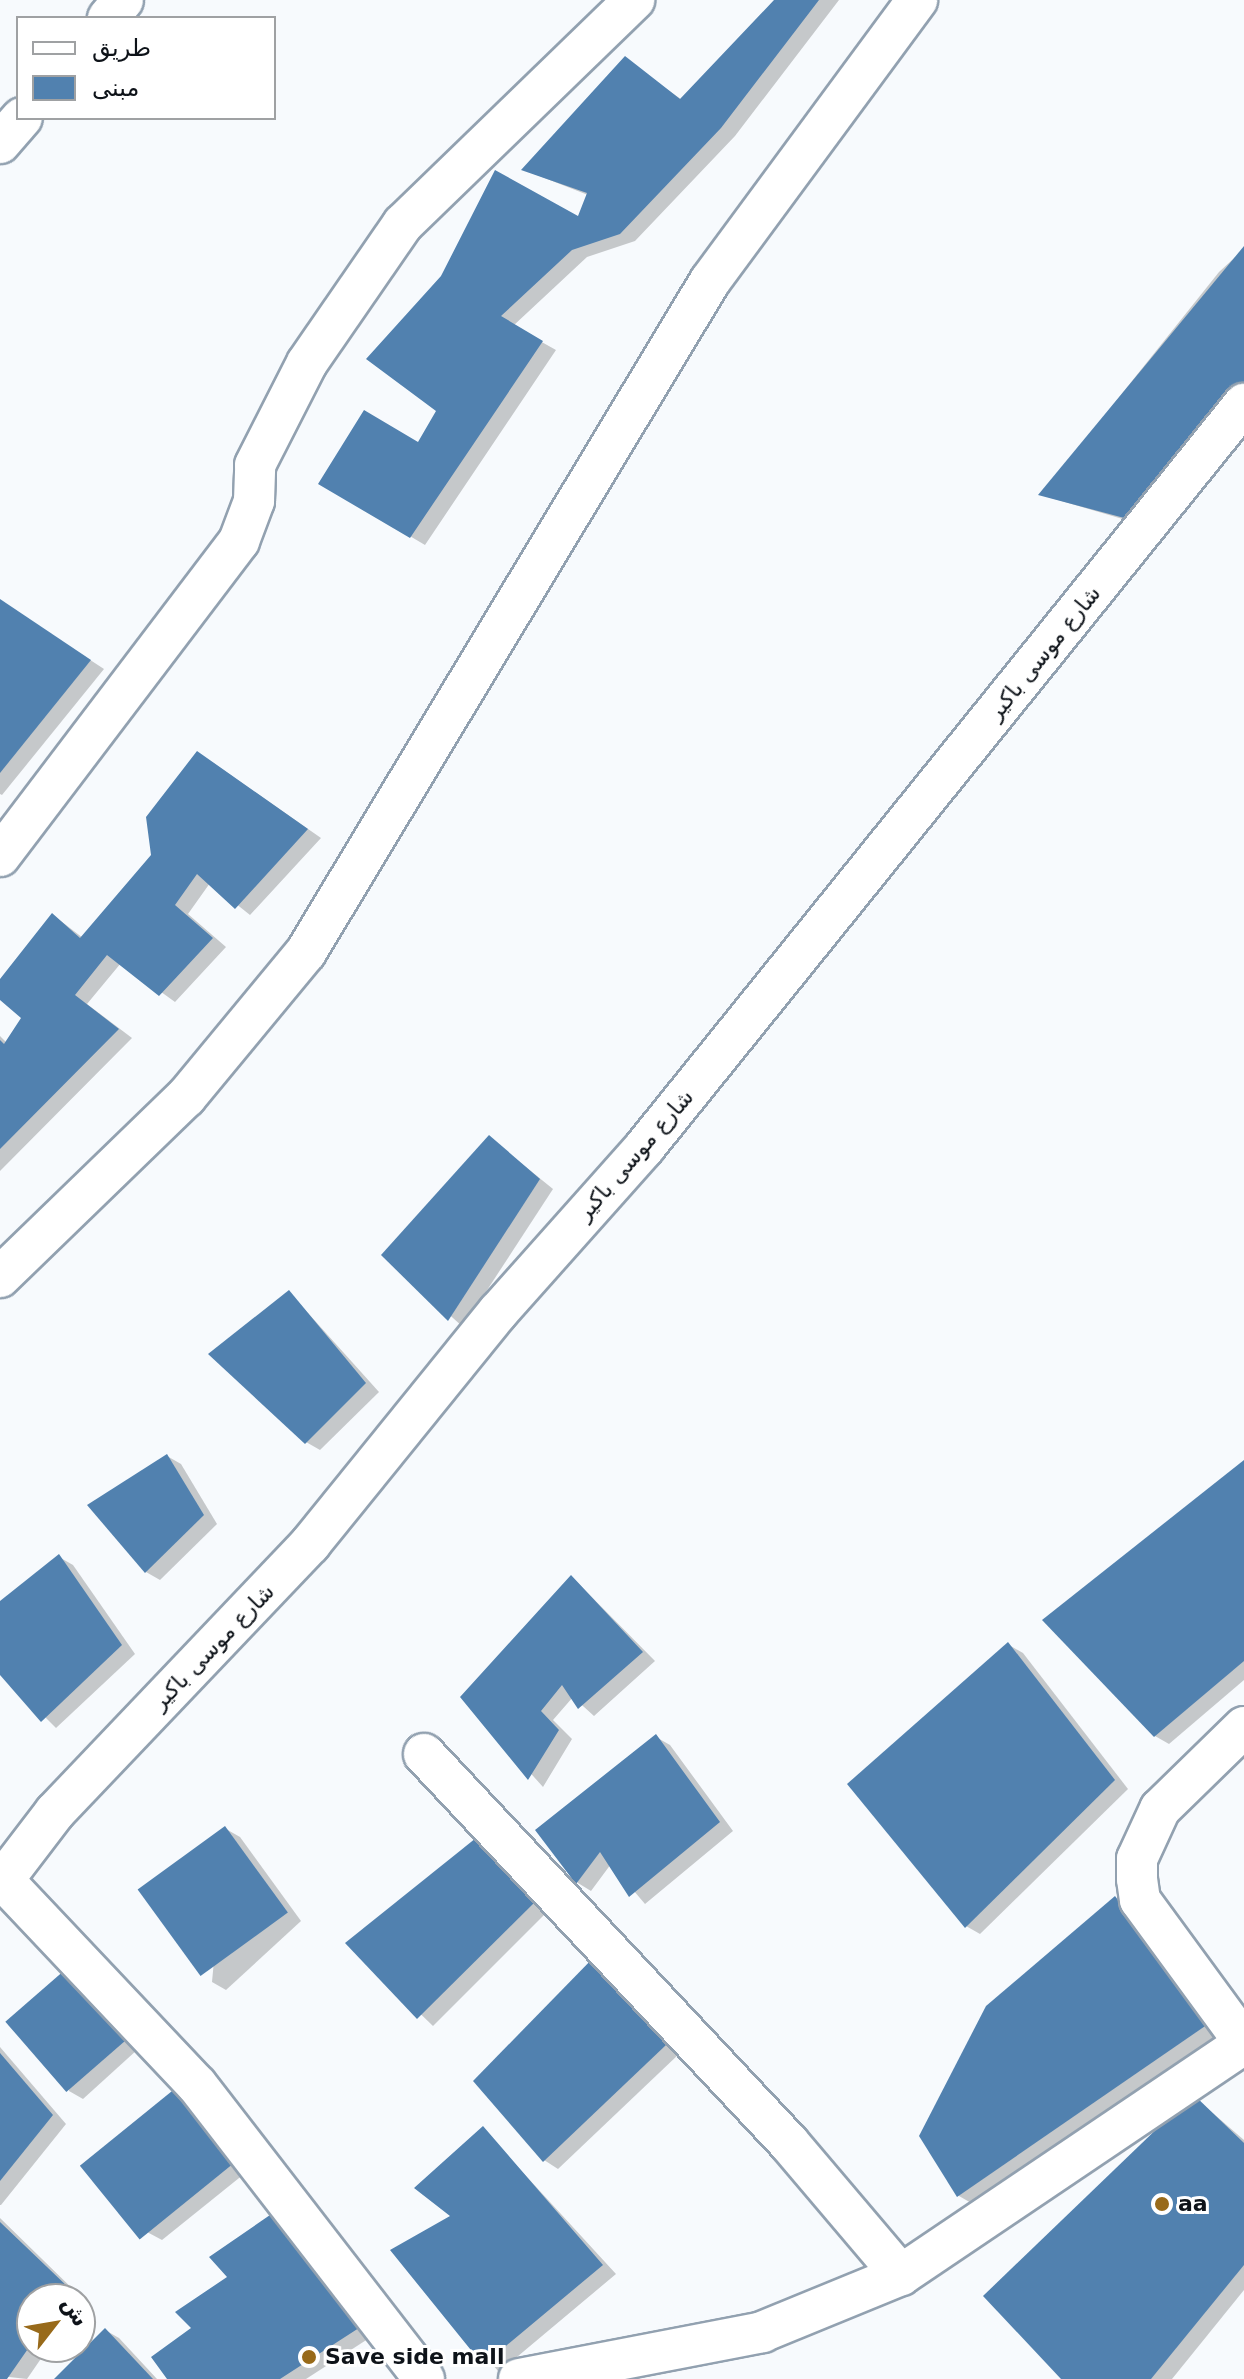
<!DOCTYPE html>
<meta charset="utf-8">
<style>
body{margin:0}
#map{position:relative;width:1244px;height:2379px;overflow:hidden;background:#f7fafd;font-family:"DejaVu Sans","Noto Naskh Arabic",sans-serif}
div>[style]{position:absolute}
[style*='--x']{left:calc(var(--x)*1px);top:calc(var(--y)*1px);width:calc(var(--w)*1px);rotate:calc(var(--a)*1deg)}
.shadow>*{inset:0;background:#0003}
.building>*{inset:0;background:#5181af;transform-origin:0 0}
.roads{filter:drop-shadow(2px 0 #92a1b0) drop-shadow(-2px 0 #92a1b0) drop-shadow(0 2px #92a1b0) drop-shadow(0 -2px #92a1b0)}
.minor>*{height:40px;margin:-20px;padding:0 20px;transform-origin:20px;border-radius:20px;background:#fff}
.dots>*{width:22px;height:22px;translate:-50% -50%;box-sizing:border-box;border:4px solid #fff;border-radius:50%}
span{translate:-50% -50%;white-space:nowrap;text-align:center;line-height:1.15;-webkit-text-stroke:6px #fff;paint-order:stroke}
.street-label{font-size:22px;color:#0e1319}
.poi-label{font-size:22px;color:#0e1319;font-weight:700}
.left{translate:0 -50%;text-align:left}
.legend{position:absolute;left:16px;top:16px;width:260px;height:104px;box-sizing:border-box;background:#fff;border:2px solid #9fa1a3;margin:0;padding:10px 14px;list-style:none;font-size:24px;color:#0e1319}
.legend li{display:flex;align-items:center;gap:16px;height:40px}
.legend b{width:40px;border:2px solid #9fa1a3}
.north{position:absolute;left:16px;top:2283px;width:80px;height:80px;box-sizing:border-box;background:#fff;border:2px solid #9fa1a3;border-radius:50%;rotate:59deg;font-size:22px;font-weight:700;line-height:32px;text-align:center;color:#0e1319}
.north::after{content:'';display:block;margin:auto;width:28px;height:36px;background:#986a1a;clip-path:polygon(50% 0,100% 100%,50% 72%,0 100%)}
</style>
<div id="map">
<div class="shadow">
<div style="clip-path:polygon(777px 0,839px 0,735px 136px,635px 241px,587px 257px,513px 326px,556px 350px,425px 545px,320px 483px,419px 444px,439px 410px,369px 359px,579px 219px,588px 195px,524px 170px,625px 59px,682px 100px)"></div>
<div style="clip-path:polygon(1244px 249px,1143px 525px,1041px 495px,1219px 272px)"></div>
<div style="clip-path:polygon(0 601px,104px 669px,2px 795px,0 794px)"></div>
<div style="clip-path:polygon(212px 762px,321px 838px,250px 915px,210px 883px,188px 914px,226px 947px,175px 1002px,121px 963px,87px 1004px,132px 1038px,0 1171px,0 1036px,7px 1043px,24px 1018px,0 998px,0 983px,53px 915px,83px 938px,153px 856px)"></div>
<div style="clip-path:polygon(490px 1138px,553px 1189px,463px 1327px,383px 1255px)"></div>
<div style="clip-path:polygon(290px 1293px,379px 1392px,320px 1450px,306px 1442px)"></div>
<div style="clip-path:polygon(167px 1456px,181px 1464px,217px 1524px,160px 1580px,146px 1572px)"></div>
<div style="clip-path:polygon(1244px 1463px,1244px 1680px,1169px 1744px,1155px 1736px)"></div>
<div style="clip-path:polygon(59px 1557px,73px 1565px,135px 1654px,56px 1728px,0 1672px,0 1603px)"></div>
<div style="clip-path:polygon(572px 1577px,655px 1661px,594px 1716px,573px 1697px,553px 1720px,572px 1739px,543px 1787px,462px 1697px)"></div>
<div style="clip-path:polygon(1009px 1645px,1023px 1653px,1128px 1789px,980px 1934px,966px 1926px)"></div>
<div style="clip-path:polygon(656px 1737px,670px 1745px,733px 1831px,645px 1904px,611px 1864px,591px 1891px,578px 1883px,538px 1830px)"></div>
<div style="clip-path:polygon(226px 1829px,240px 1837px,301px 1921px,226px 1990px,212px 1982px)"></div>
<div style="clip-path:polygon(495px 1845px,551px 1908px,433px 2026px,348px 1944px)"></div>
<div style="clip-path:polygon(1116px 1899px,1130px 1907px,1224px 2030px,973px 2204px,959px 2196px,922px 2135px)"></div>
<div style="clip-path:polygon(598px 1957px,679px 2054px,558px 2169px,544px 2160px)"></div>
<div style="clip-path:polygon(75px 1964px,148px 2040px,83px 2099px,69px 2091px)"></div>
<div style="clip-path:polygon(0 2047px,66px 2124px,1px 2205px,0 2205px)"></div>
<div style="clip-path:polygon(177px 2089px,249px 2170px,162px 2240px,147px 2232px)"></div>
<div style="clip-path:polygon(1193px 2096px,1244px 2140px,1244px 2290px,1172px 2379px,1064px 2379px)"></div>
<div style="clip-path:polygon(483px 2129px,616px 2274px,499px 2372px,393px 2251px,454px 2216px)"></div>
<div style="clip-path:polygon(270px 2217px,374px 2335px,306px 2379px,169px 2379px)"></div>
<div style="clip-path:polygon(0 2218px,83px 2299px,32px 2299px,32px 2347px,49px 2347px,27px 2379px,0 2376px)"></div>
<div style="clip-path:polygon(105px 2330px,119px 2338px,157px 2379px,56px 2379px)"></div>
</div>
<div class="building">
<div style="clip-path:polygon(774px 0,819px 0,721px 128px,620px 234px,572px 250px,501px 316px,543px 341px,410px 538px,318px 484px,364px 410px,418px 442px,436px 411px,366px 359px,441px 276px,495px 170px,578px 216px,587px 193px,521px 170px,625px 56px,680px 99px)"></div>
<div style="clip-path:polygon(1244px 246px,1244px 397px,1128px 519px,1038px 495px)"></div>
<div style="clip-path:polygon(0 599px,91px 660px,0 773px)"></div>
<div style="clip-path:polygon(197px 751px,308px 829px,235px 909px,197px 874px,175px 905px,213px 938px,159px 996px,107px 955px,75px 995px,119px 1029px,0 1149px,0 1040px,4px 1044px,21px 1018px,0 1000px,0 979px,52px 913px,80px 938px,151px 855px,146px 817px)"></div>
<div style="clip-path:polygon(489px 1135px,540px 1179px,448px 1321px,381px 1255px)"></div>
<div style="clip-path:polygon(289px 1290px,366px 1383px,305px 1444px,208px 1354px)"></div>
<div style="clip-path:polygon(167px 1454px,204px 1515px,145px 1573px,87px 1505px)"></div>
<div style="clip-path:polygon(1244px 1460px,1244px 1661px,1154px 1737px,1042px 1620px)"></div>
<div style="clip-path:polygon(59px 1554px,122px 1645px,41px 1722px,0 1675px,0 1601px)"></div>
<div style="clip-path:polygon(571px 1575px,643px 1652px,578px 1709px,562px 1685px,541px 1711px,559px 1730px,528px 1780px,460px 1697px)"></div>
<div style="clip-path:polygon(1008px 1642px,1115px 1780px,965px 1928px,847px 1784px)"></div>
<div style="clip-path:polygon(656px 1734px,720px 1822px,629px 1897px,600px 1852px,576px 1884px,535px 1830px)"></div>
<div style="left:225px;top:1826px;width:107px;height:108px;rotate:54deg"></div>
<div style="clip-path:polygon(481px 1834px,538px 1899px,417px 2019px,345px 1943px)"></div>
<div style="clip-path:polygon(1115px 1896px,1211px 2022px,957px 2197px,919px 2136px,986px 2006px)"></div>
<div style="clip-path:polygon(597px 1954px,666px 2045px,543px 2162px,473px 2081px)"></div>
<div style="left:74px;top:1962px;width:93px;height:91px;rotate:49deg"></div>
<div style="clip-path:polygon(0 2053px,53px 2115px,0 2181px)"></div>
<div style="left:177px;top:2087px;width:95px;height:125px;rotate:51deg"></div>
<div style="clip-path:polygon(1193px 2094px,1244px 2143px,1244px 2265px,1151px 2379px,1061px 2379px,983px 2296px)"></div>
<div style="clip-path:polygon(483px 2126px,603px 2265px,483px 2365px,390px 2250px,450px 2216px,414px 2188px)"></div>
<div style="clip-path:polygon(270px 2215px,362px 2326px,280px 2379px,167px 2379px,151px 2357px,191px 2328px,175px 2312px,227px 2277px,209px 2257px)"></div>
<div style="clip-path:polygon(0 2222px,70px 2289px,63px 2299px,32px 2299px,32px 2343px,7px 2379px,0 2379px)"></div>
<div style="clip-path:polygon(105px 2328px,153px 2379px,54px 2379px)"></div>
</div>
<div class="roads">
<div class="minor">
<div style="--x:108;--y:18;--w:23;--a:-50"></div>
<div style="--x:0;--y:143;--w:33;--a:-49"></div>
<div style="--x:0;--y:856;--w:395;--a:-52.8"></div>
<div style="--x:239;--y:541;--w:43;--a:-69.4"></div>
<div style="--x:254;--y:501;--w:36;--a:-88"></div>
<div style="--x:255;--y:465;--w:114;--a:-63"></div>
<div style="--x:307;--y:363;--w:169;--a:-55.4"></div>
<div style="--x:403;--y:224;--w:322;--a:-44.1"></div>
<div style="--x:0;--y:1277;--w:259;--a:-44.1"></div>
<div style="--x:186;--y:1097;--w:188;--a:-50.4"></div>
<div style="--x:306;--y:952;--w:783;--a:-58.95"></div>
<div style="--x:710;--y:281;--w:349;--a:-53.6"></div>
<div style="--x:1244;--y:1727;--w:117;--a:135.7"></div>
<div style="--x:1160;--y:1809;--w:55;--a:114.7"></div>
<div style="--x:1137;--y:1859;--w:20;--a:90"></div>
<div style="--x:1137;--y:1879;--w:21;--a:82"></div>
<div style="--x:1140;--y:1900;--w:176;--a:53.8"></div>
<div style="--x:424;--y:1754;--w:533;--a:46.82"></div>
<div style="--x:789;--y:2143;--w:173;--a:49.7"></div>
<div style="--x:3;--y:1880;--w:282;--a:46.6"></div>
<div style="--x:197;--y:2085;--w:371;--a:52.3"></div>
<div style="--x:0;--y:1884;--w:91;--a:-52.6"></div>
<div style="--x:55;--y:1812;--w:370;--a:-46.4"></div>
<div style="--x:310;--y:1544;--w:299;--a:-51"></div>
<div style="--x:498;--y:1312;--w:220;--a:-48.3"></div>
<div style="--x:644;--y:1148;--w:956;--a:-51.12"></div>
<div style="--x:519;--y:2379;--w:248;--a:-10.9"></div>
<div style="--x:762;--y:2332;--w:150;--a:-22.3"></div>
<div style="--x:901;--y:2275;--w:414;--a:-34"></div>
</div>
</div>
<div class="dots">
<div style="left:1162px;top:2204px;background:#986a1a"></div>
<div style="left:309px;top:2357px;background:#986a1a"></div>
</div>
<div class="street-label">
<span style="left:1044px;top:653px;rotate:-51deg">شارع موسى باكير</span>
<span style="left:635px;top:1155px;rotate:-49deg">شارع موسى باكير</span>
<span style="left:213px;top:1647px;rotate:-46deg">شارع موسى باكير</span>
</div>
<div class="poi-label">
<span class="left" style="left:1178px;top:2204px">aa</span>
<span class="left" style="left:325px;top:2357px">Save side mall</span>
</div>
<ul class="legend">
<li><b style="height:10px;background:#fff"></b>طريق</li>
<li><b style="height:22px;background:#5181af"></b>مبنى</li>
</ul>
<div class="north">ش</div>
</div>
